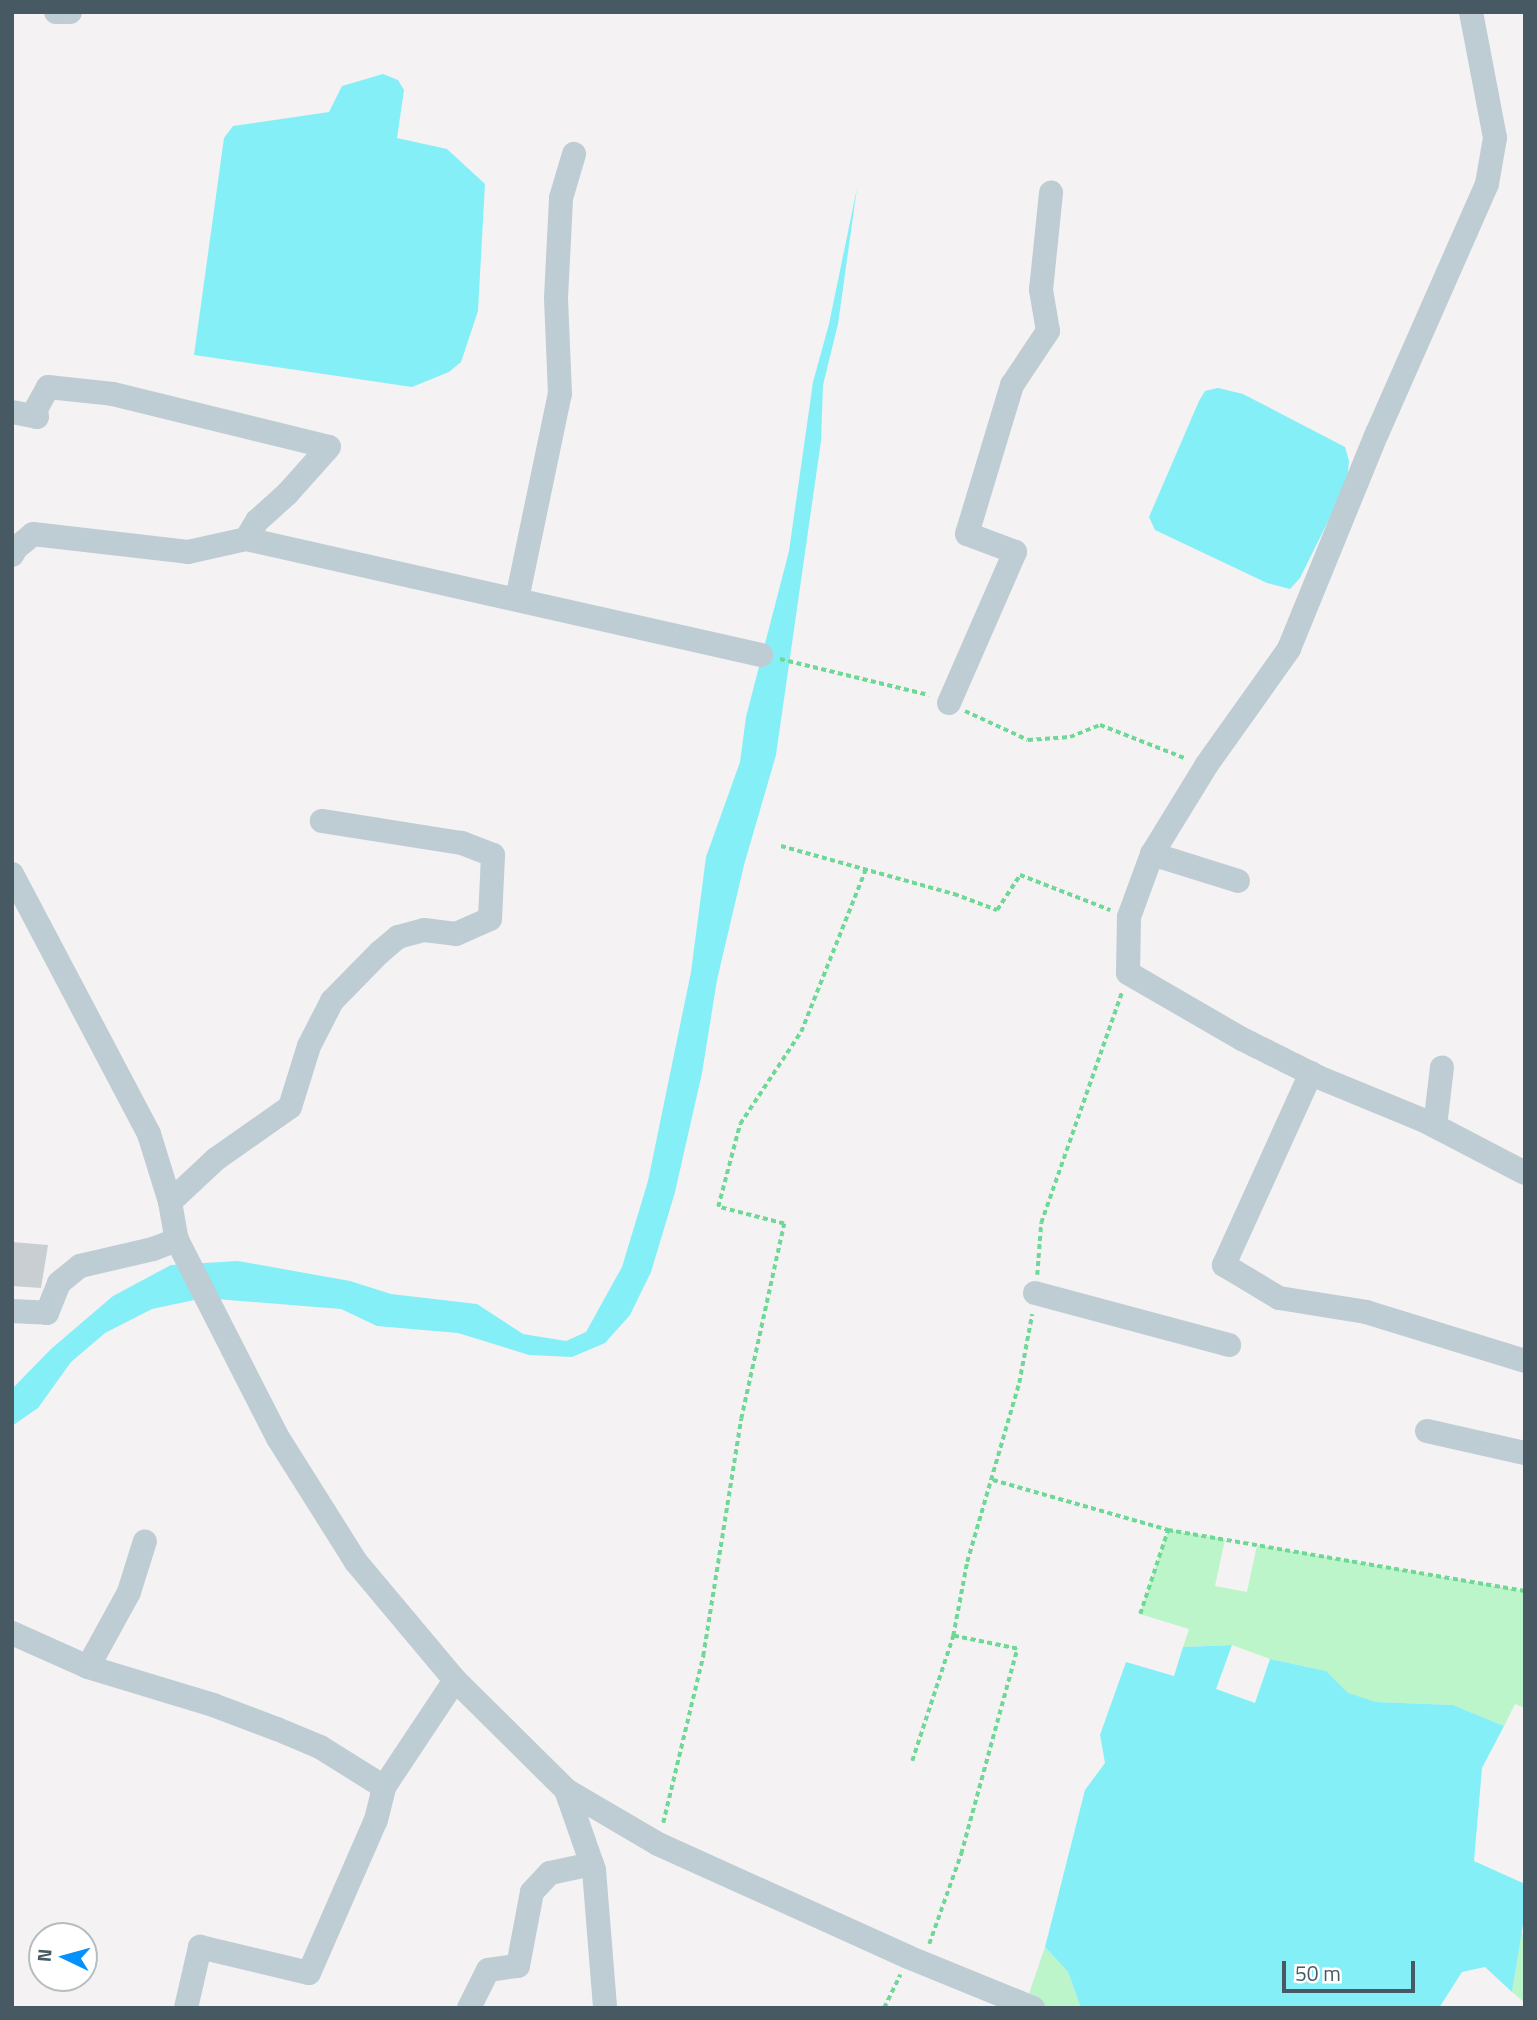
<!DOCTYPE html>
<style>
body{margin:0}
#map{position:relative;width:1537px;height:2020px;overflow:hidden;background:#f4f2f2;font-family:"Titillium Web",sans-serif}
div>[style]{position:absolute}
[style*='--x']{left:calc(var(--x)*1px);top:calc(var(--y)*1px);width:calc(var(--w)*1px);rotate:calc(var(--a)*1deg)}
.green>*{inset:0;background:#bdf5cb}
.water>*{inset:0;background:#85eff7}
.building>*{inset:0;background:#c8ced2}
.path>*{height:3.5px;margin-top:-1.75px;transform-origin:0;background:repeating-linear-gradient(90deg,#70d897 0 5px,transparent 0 8.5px)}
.minor>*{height:24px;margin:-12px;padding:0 12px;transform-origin:12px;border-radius:12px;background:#beccd3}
span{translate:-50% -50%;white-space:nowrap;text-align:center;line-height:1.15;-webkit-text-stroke:5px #fff;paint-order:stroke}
.frame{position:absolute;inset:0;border:14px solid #475962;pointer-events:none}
.north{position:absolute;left:28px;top:1922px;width:70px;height:70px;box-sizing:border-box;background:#fff;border:2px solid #b5bdc0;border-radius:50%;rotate:275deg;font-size:19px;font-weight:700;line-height:28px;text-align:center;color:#475962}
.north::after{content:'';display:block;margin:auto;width:24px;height:32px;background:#0491fd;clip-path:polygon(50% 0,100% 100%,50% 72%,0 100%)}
.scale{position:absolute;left:1282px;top:1961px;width:133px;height:32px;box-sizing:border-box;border:4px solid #475962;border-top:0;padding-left:9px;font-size:21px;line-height:24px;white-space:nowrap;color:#475962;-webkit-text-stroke:5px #fff;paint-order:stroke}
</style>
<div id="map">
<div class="green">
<div style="clip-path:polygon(1168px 1530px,1225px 1539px,1215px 1586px,1247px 1592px,1257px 1545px,1525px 1591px,1525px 1708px,1515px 1704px,1504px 1726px,1453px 1705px,1376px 1702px,1348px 1694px,1326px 1671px,1270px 1659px,1232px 1645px,1183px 1647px,1189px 1629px,1140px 1614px)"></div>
<div style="clip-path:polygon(1521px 1933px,1525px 1935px,1525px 2003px,1512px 1992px)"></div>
<div style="clip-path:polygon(1045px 1947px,1068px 1972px,1081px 2008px,1033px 2008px,1025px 2005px)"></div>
</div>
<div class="water">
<div style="clip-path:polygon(383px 74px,398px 80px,404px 90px,397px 138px,447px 149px,485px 184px,478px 311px,461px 362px,449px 372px,412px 387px,194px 355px,224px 138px,233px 126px,329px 112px,342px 86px)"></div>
<div style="clip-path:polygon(857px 188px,838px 324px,823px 385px,821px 441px,776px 755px,744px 865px,717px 980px,702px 1073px,675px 1192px,651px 1272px,630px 1315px,605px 1343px,572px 1357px,529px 1355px,458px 1333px,377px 1326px,341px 1309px,204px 1298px,152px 1309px,105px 1333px,71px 1362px,38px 1408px,12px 1426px,12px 1389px,51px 1349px,113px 1296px,171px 1265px,238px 1261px,350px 1281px,391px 1294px,477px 1304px,523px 1334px,566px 1341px,586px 1332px,622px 1267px,648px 1181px,691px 972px,706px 857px,740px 762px,746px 717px,789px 551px,813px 382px,829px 324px)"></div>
<div style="clip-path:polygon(1218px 388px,1243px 394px,1345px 447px,1349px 461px,1347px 483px,1300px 578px,1290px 589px,1267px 583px,1155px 530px,1149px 517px,1199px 401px,1205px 391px)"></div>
<div style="clip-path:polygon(1232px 1645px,1216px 1689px,1255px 1703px,1270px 1659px,1326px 1671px,1348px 1693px,1376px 1702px,1453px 1705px,1504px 1726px,1482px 1768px,1474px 1861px,1525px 1884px,1525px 1912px,1512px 1992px,1485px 1967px,1462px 1972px,1439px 2008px,1081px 2008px,1068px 1972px,1045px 1947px,1085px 1790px,1105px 1763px,1100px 1735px,1126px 1662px,1174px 1676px,1183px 1647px)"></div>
</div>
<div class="building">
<div style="clip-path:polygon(12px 1242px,48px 1245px,41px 1288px,12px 1286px)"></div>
</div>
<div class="path">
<div style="--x:780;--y:659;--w:153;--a:13.6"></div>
<div style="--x:965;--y:711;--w:69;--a:24.7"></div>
<div style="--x:1028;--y:740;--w:42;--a:-4.1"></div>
<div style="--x:1070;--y:737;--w:32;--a:-22"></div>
<div style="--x:1100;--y:725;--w:93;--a:21.3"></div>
<div style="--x:781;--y:846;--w:180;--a:15.5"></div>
<div style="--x:954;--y:894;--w:46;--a:20.4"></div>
<div style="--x:997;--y:910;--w:42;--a:-56.7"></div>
<div style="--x:1020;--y:875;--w:97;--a:21.3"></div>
<div style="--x:1037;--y:1275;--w:52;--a:-85.6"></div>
<div style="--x:1041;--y:1223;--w:245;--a:-70.7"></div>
<div style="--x:993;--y:1480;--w:182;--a:15.9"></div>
<div style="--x:1168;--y:1530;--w:362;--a:9.7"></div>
<div style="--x:1140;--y:1614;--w:89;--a:-71.6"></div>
<div style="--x:912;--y:1761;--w:132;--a:-71.8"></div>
<div style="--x:953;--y:1636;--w:75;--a:-79.3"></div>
<div style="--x:967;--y:1562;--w:186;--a:-73.8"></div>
<div style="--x:1019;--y:1383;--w:70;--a:-79.3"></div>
<div style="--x:663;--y:1823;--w:172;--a:-76.5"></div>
<div style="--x:703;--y:1656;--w:240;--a:-80.9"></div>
<div style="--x:741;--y:1419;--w:200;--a:-77.6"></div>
<div style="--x:784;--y:1224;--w:68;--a:-165.6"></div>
<div style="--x:718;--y:1207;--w:86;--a:-75.2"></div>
<div style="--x:740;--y:1124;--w:110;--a:-56.5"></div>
<div style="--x:801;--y:1032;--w:175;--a:-68.3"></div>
<div style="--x:929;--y:1944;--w:96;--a:-70.4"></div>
<div style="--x:961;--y:1854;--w:213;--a:-74.7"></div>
<div style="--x:1017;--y:1649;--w:65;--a:-168.5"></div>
<div style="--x:884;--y:2008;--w:37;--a:-64"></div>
</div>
<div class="minor">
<div style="--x:56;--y:12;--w:14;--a:0"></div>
<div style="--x:1471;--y:12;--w:128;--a:79.2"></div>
<div style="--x:1495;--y:138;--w:47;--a:99.9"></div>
<div style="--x:1487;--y:184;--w:272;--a:113.8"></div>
<div style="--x:1377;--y:433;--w:233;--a:112.2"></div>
<div style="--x:1289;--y:649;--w:143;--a:125.4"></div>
<div style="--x:1206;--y:766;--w:103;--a:121.5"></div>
<div style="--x:1152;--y:854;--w:67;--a:110.1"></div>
<div style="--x:1129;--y:917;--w:56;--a:91"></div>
<div style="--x:1128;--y:973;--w:132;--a:30.1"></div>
<div style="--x:1242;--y:1039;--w:85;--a:26.6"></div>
<div style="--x:1318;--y:1077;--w:118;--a:22.4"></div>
<div style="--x:1427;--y:1122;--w:110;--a:27.5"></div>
<div style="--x:12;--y:412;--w:25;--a:11"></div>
<div style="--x:37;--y:417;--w:8;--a:-97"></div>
<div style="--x:36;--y:409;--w:25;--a:-61"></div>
<div style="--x:48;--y:387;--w:65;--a:6.1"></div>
<div style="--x:113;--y:394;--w:222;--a:13.8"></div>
<div style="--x:329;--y:447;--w:63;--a:131.8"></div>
<div style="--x:287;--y:494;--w:40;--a:138"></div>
<div style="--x:257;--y:521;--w:21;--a:121"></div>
<div style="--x:12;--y:555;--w:8;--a:-60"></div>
<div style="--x:16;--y:548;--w:22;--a:-39"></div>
<div style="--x:33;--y:534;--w:156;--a:6.6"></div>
<div style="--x:188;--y:552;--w:59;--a:-12.6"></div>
<div style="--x:246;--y:539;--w:528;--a:12.69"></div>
<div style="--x:517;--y:599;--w:209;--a:-78.2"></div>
<div style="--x:560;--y:394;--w:96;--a:-92.4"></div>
<div style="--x:556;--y:298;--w:100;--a:-87.1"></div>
<div style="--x:561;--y:198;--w:46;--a:-73.5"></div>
<div style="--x:949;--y:703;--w:165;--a:-66.4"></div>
<div style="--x:1015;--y:552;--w:51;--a:-159.4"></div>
<div style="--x:967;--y:534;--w:156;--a:-73.2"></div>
<div style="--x:1012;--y:385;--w:65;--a:-56.3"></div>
<div style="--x:1048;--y:331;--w:42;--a:-99.7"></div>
<div style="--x:1041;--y:290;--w:98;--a:-84.1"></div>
<div style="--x:1152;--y:854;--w:90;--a:17.4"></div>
<div style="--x:12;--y:874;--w:294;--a:62.2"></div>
<div style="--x:149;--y:1134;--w:71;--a:72.8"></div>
<div style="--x:170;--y:1202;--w:39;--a:80"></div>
<div style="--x:177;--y:1240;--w:222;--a:63"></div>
<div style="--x:278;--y:1438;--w:146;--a:57.8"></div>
<div style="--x:356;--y:1562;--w:154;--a:50"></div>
<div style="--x:455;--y:1680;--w:156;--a:44.7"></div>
<div style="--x:566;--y:1790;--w:107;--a:30.4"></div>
<div style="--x:658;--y:1844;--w:274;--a:24.3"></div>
<div style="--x:908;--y:1957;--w:135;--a:22.2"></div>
<div style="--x:1311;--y:1073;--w:211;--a:114.4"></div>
<div style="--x:1224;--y:1265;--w:64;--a:31"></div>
<div style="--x:1279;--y:1298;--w:88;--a:9.1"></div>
<div style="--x:1366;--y:1312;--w:166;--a:17.1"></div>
<div style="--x:1435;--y:1126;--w:59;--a:-83.2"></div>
<div style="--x:170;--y:1202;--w:63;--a:-43.1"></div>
<div style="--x:216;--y:1159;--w:90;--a:-35.1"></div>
<div style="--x:290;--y:1107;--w:64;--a:-72.7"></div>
<div style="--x:309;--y:1046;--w:51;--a:-62.9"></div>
<div style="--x:332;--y:1001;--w:67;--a:-45.6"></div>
<div style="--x:379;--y:953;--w:25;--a:-40"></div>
<div style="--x:398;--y:937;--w:27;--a:-15"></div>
<div style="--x:424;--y:930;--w:32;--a:7"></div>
<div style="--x:456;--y:934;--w:37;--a:-24"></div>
<div style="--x:490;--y:919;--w:64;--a:-87.3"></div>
<div style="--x:493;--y:855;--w:34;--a:-159"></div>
<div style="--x:461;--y:843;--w:141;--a:-171"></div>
<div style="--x:1035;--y:1293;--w:201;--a:15"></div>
<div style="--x:12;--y:1311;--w:35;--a:3"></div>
<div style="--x:47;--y:1313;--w:32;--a:-68"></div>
<div style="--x:59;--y:1283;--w:27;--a:-39"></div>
<div style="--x:80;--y:1266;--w:75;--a:-13.1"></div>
<div style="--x:153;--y:1249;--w:26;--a:-21"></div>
<div style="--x:1427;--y:1431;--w:100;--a:12.7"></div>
<div style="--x:12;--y:1633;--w:83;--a:24.1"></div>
<div style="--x:88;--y:1667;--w:131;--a:16.9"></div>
<div style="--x:213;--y:1705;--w:68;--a:20.6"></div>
<div style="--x:277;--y:1729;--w:47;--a:22.7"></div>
<div style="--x:320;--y:1747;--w:75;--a:32"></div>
<div style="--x:384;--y:1787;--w:128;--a:-56.4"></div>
<div style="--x:88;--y:1667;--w:85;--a:-61.3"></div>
<div style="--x:129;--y:1592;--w:53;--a:-72.6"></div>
<div style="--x:566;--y:1790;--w:85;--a:70.7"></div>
<div style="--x:594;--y:1870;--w:138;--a:85.4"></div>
<div style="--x:186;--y:2008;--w:63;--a:-77.1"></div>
<div style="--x:200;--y:1947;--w:112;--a:13.4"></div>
<div style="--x:309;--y:1973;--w:167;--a:-66.4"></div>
<div style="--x:376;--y:1820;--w:34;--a:-76"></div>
<div style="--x:469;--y:2008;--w:42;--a:-63.4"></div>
<div style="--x:488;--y:1970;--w:30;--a:-8"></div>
<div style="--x:518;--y:1966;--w:75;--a:-79.3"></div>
<div style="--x:532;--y:1892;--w:26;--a:-47"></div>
<div style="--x:550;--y:1873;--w:43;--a:-12.1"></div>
</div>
<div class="frame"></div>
<div class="north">N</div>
<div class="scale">50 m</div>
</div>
